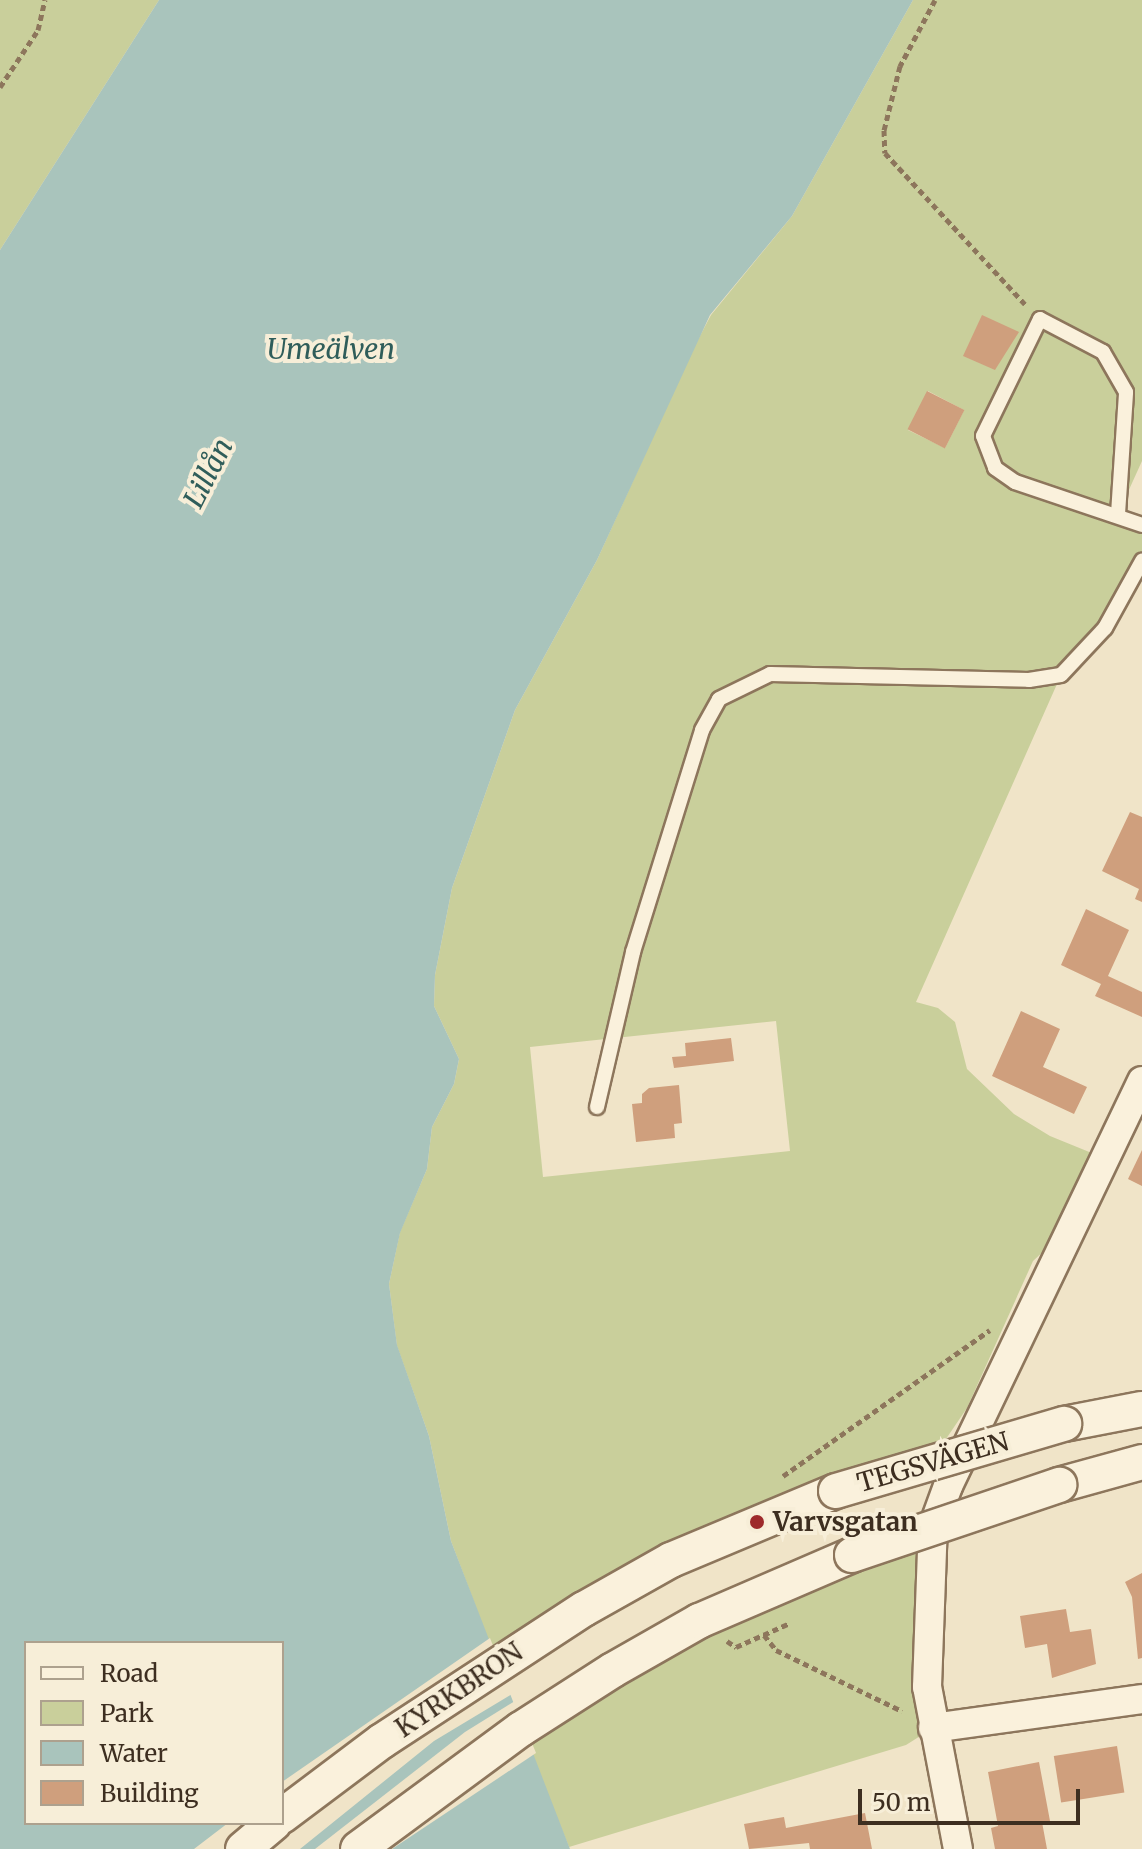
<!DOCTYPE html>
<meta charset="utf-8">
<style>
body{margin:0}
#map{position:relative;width:1142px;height:1849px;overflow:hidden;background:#f0e4c8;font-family:Merriweather,serif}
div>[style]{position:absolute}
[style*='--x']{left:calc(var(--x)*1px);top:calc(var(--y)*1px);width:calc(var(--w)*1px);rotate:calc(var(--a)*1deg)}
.green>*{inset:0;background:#c9cf9b}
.water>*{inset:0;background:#a9c4bc}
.pier>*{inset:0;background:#f0e4c8}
.building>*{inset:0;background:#cf9f7d;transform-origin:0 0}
.path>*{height:5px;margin-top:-2.5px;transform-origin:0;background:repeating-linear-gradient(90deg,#8d765c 0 6px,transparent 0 10px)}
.roads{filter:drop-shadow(2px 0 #8d765c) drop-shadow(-2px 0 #8d765c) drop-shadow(0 2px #8d765c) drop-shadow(0 -2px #8d765c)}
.service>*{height:14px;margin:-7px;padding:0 7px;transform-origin:7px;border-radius:7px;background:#faf1dc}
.minor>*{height:28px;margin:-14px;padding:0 14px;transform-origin:14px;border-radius:14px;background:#faf1dc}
.tertiary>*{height:34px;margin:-17px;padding:0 17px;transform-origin:17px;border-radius:17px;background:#faf1dc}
.bridges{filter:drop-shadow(2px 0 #8d765c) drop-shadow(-2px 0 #8d765c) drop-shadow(0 2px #8d765c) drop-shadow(0 -2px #8d765c)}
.tertiary-bridge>*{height:34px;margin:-17px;padding:0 17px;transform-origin:17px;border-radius:17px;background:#faf1dc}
.dots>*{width:22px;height:22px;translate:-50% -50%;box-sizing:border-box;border:4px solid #f7eed8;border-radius:50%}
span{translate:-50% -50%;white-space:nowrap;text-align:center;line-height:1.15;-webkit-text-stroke:8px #f7eed8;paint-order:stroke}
.street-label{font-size:26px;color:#3d2e20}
.poi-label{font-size:26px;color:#3d2e20;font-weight:700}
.left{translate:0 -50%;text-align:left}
.water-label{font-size:28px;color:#2f5d5a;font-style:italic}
.legend{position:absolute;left:24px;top:1641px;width:260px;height:184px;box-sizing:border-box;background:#f7eed8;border:2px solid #ada18e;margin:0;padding:10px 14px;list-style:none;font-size:24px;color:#3d2e20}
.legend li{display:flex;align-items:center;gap:16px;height:40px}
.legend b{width:40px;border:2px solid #ada18e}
.scale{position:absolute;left:858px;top:1789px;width:222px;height:36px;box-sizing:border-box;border:4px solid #3d2e20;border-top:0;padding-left:10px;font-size:24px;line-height:28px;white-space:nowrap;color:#3d2e20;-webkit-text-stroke:6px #f7eed8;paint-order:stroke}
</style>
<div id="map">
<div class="green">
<div style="clip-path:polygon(0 0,159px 0,0 250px)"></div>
<div style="clip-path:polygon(evenodd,913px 0,1142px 0,1142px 461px,1118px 514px,1142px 525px,1142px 561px,1105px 628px,1061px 675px,916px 1002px,938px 1008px,955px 1022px,967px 1069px,1014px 1114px,1050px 1136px,1104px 1158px,1077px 1220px,1033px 1261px,967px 1408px,931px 1461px,836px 1491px,497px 1663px,451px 1541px,429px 1436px,397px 1346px,389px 1284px,400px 1232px,427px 1169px,432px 1127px,454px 1084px,459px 1059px,434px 1006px,435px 975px,452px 888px,515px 710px,597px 560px,692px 351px,711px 315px,792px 216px,913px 0,928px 391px,964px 410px,945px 448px,908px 430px,928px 391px,913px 0,776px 1021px,790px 1151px,543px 1177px,530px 1047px,776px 1021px)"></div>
<div style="clip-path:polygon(937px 1522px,933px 1728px,906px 1745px,569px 1847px,521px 1729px,699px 1621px)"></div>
</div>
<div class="water">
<div style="clip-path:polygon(evenodd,159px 0,913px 0,792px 216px,710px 315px,597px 560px,515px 710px,452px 888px,435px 975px,434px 1006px,459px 1059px,454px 1084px,432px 1127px,427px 1169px,400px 1233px,389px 1284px,397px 1345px,429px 1436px,451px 1541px,570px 1849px,0 1849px,0 250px,159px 0,26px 1643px,282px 1643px,282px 1823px,26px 1823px,26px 1643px)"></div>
</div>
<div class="pier">
<div style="clip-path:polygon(490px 1638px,512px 1694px,434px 1741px,300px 1849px,194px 1849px,228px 1823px,282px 1823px,282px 1782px)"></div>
<div style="clip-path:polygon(515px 1701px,536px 1753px,392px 1849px,315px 1849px,465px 1732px)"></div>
</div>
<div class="building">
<div style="clip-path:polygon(982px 315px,1019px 332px,995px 370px,963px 356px)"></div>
<div style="left:927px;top:391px;width:42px;height:43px;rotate:27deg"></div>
<div style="clip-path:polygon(1130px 812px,1142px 817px,1142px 902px,1135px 899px,1139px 889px,1102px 871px)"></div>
<div style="clip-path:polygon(1086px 909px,1129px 930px,1108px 976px,1142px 992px,1142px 1017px,1095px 996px,1101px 984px,1061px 965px)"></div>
<div style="clip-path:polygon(1021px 1011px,1060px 1029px,1043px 1067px,1087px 1087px,1074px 1114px,992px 1076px)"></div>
<div style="clip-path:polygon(731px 1038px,734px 1061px,674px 1068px,672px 1057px,686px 1056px,685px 1043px)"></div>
<div style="clip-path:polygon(679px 1085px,682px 1123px,674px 1124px,675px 1138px,636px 1142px,632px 1104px,642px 1103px,642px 1094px,649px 1088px)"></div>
<div style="clip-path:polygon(1142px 1150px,1142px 1186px,1128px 1179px)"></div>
<div style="clip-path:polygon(1142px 1573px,1142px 1658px,1138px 1659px,1132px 1597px,1125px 1582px)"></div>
<div style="clip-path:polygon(1066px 1609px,1070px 1632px,1091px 1629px,1096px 1664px,1052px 1678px,1047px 1644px,1025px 1648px,1020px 1616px)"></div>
<div style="left:1117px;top:1746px;width:47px;height:64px;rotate:81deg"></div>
<div style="clip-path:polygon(1039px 1762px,1050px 1821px,1042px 1822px,1047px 1849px,995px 1849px,991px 1828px,998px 1826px,988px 1772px)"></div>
<div style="clip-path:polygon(865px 1813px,872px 1849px,810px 1849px,809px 1843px,749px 1849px,744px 1824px,784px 1817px,786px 1828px)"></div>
</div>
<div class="path">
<div style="--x:935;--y:0;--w:75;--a:117.9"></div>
<div style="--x:900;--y:66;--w:66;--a:104"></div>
<div style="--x:884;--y:130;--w:23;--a:88"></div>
<div style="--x:885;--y:153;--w:206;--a:47.2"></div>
<div style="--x:0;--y:87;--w:69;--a:-56.3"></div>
<div style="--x:38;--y:30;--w:31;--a:-77"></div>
<div style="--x:783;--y:1476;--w:253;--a:-35.2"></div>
<div style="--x:764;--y:1635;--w:19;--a:51"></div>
<div style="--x:776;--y:1650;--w:140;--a:25.8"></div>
<div style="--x:727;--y:1641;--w:11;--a:34"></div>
<div style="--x:736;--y:1647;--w:59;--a:-24"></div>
</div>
<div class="roads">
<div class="service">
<div style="--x:1118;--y:514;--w:122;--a:-86.2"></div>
<div style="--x:1126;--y:392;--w:46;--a:-119.9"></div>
<div style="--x:1103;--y:352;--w:71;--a:-152.4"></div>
<div style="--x:1040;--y:319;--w:130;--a:116"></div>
<div style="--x:983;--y:436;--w:34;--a:69"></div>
<div style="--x:995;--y:468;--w:24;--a:35"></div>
<div style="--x:1015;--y:482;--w:134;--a:18.7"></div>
<div style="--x:597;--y:1107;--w:159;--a:-76.9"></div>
<div style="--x:633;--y:952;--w:232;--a:-72.7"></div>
<div style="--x:702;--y:730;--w:35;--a:-61"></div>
<div style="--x:719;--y:699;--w:57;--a:-26.1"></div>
<div style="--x:770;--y:674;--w:259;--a:1.3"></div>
<div style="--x:1029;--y:680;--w:32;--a:-9"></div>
<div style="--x:1061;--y:675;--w:64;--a:-46.9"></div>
<div style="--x:1105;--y:628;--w:77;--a:-61.1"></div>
</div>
<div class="minor">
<div style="--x:933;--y:1728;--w:211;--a:-7.9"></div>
<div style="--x:958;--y:1849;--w:165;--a:-100.8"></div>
<div style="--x:927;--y:1687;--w:160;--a:-87.9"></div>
<div style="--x:933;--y:1527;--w:44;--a:-69.9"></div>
<div style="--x:948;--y:1486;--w:449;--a:-64.4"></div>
</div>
<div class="tertiary">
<div style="--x:1064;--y:1424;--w:79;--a:-10.9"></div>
<div style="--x:1059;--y:1485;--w:86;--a:-15.5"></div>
<div style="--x:282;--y:1816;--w:125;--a:-36.9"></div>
<div style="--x:382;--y:1741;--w:241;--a:-33.2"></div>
<div style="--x:584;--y:1609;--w:100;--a:-29.4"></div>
<div style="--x:671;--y:1560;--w:179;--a:-22.7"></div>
<div style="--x:243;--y:1849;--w:40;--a:-40"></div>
<div style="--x:358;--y:1849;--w:202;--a:-36.4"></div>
<div style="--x:521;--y:1729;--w:109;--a:-32.7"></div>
<div style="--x:613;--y:1670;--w:99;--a:-29.7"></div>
<div style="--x:699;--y:1621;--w:167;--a:-23.3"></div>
</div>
</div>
<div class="bridges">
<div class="tertiary-bridge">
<div style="--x:836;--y:1491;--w:238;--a:-16.4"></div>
<div style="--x:852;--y:1555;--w:219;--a:-18.7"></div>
</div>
</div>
<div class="dots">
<div style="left:757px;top:1522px;background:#9e2a2b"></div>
</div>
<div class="street-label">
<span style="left:933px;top:1462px;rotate:-16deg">TEGSVÄGEN</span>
<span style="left:459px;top:1690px;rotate:-34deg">KYRKBRON</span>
</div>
<div class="poi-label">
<span class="left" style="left:773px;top:1522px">Varvsgatan</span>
</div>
<div class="water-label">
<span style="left:331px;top:349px">Umeälven</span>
<span style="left:208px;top:473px;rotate:-63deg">Lillån</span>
</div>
<ul class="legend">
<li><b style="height:10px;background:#faf1dc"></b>Road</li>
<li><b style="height:22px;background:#c9cf9b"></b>Park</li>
<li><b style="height:22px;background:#a9c4bc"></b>Water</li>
<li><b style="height:22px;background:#cf9f7d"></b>Building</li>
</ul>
<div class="scale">50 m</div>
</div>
